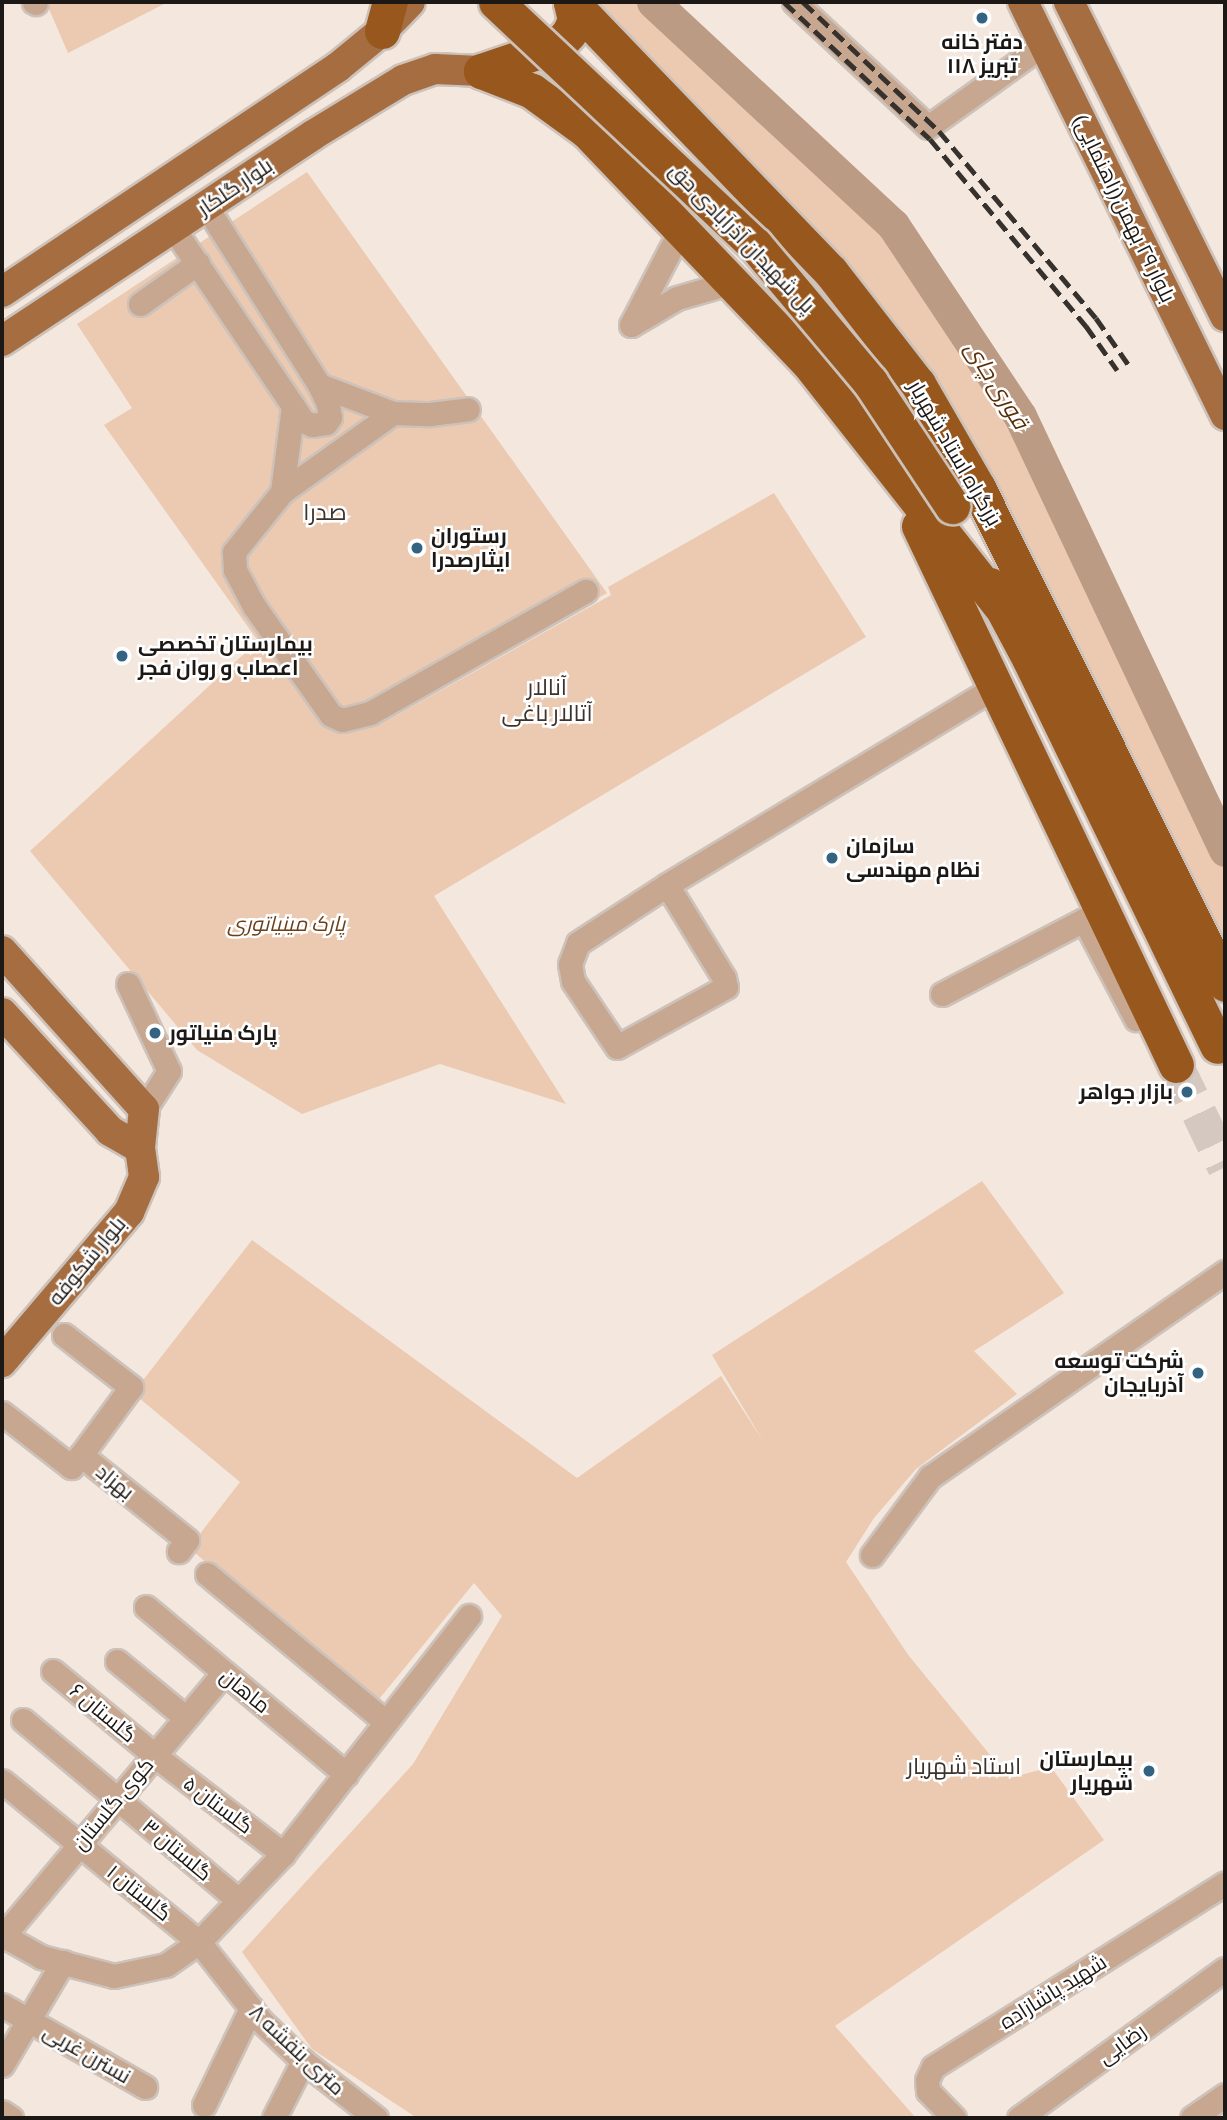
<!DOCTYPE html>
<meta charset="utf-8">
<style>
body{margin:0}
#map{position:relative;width:1227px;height:2120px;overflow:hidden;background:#f4e7de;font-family:"Crimson Pro",Cairo,serif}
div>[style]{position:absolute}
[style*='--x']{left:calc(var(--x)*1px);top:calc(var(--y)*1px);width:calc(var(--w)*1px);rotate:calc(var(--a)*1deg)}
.green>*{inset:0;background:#ebcab1}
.river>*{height:33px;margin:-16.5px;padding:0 16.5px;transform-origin:16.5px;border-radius:16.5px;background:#bb9b83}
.highway-tunnel>*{height:35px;margin-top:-17.5px;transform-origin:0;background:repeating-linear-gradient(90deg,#d4c8c0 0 35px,transparent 0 53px)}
.roads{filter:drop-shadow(2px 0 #cdc2ba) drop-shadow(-2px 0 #cdc2ba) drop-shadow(0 2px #cdc2ba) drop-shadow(0 -2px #cdc2ba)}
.minor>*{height:23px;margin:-11.5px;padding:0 11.5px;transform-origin:11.5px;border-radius:11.5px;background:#c7a78f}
.major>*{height:30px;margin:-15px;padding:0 15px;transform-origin:15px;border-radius:15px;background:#a56d40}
.highway>*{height:35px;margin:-17.5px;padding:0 17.5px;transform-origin:17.5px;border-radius:17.5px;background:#98571c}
.rail>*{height:5px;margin-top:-2.5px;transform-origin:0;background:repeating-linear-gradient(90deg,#36312d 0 14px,transparent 0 21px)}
.bridges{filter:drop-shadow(2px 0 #cdc2ba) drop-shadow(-2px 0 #cdc2ba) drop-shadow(0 2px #cdc2ba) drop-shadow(0 -2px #cdc2ba)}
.highway-bridge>*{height:35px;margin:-17.5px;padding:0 17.5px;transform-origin:17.5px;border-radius:17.5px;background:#98571c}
.dots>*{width:19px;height:19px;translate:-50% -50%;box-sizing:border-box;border:4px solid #fff;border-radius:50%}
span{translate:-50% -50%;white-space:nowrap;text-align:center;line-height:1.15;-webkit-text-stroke:5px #fff;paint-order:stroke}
.poi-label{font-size:21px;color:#1c1815;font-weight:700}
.left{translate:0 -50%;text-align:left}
.right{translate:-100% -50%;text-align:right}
.street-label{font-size:21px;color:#1c1815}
.park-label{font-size:21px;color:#6b3f19;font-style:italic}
.water-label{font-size:23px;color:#5b3006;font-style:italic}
.neighbourhood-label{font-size:23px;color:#3c332c}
.frame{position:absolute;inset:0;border:4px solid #1c1815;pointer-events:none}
</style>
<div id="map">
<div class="green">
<div style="clip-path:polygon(46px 2px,168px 2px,68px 53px)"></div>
<div style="clip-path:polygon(580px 2px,641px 2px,895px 244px,1010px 415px,1225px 867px,1225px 960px,962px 428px)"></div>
<div style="clip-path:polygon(307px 172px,607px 593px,374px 728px,611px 595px,608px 587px,774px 493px,866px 637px,434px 896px,566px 1104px,440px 1064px,302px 1114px,197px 1050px,30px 851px,258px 641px,104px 425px,132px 408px,77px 324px)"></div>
<div style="clip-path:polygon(982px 1181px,1064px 1293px,974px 1351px,1017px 1394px,916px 1469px,874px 1518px,846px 1562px,909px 1656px,1009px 1778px,1051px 1767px,1104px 1840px,835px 2026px,916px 2118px,417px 2118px,312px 2049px,242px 1952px,413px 1764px,502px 1616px,474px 1583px,375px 1704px,189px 1548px,240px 1482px,133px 1393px,252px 1240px,577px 1478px,721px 1376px,763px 1441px,712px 1355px)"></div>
</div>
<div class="river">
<div style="--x:653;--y:2;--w:328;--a:42.9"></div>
<div style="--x:893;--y:225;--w:229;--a:56.4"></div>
<div style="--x:1020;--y:416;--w:480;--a:64.7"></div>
</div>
<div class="highway-tunnel">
<div style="--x:1176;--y:1065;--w:113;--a:64.3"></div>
</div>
<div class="roads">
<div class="minor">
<div style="--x:34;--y:2;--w:2;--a:27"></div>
<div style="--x:794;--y:2;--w:183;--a:43"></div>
<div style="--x:928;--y:127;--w:143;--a:-35.6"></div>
<div style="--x:206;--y:206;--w:212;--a:57.7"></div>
<div style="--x:319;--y:385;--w:79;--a:20.7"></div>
<div style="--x:393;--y:413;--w:37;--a:2"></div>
<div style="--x:430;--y:414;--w:38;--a:-7"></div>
<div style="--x:173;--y:228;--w:215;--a:56"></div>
<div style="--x:293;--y:406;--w:87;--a:97.3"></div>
<div style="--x:681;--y:229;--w:108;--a:117.5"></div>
<div style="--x:631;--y:325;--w:53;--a:-30.4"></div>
<div style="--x:677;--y:298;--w:57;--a:-16.2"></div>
<div style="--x:140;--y:304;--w:71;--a:-35.3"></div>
<div style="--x:293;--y:406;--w:18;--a:56"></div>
<div style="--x:303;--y:421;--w:10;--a:24"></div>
<div style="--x:312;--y:425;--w:14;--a:-8"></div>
<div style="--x:326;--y:423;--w:7;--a:-56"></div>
<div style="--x:330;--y:417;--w:13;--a:-99"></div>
<div style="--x:328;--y:404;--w:21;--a:-115"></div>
<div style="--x:393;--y:413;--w:136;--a:144.6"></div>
<div style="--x:282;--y:492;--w:77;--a:128.7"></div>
<div style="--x:234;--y:552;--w:18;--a:87"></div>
<div style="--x:235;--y:570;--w:41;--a:62.2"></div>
<div style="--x:254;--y:606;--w:133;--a:54.8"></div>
<div style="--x:331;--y:715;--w:12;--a:24"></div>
<div style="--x:342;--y:720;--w:29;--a:-14"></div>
<div style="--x:370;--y:713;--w:248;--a:-29.5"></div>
<div style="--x:667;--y:885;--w:109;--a:58.5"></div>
<div style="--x:724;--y:978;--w:9;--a:77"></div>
<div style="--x:726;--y:987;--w:124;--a:151.2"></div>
<div style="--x:617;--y:1047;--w:79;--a:-123.7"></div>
<div style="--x:573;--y:981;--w:17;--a:-100"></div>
<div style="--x:570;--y:964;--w:22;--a:-69"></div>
<div style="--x:578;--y:943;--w:106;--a:-33.1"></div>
<div style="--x:667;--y:885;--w:382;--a:-31.1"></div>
<div style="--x:1084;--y:920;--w:112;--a:62.3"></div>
<div style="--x:128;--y:984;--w:96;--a:64.8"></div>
<div style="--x:169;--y:1071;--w:46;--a:122.7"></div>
<div style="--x:942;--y:994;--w:179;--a:-27.6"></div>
<div style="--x:64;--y:1335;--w:85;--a:37.8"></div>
<div style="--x:131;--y:1387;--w:84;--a:126.3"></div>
<div style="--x:2;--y:1413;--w:88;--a:38"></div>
<div style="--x:71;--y:1467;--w:16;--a:-50"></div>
<div style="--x:81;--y:1455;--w:136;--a:38.7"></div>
<div style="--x:187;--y:1540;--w:14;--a:126"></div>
<div style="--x:872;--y:1555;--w:97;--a:-53.4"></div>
<div style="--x:930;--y:1477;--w:359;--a:-34.8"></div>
<div style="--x:207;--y:1574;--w:232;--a:39.6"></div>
<div style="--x:146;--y:1607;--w:261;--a:39.9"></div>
<div style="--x:117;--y:1661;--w:89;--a:39.6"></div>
<div style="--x:53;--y:1671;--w:131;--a:39.7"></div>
<div style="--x:154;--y:1755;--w:163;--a:37.5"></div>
<div style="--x:23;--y:1720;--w:280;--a:39.9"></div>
<div style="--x:2;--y:1781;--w:254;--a:39.3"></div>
<div style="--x:199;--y:1942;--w:100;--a:51.9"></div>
<div style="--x:261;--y:2021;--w:58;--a:43.6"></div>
<div style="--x:303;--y:2061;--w:93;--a:38"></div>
<div style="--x:2;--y:1935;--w:45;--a:29.4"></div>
<div style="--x:41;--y:1957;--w:75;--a:14.6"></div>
<div style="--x:114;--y:1976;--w:53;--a:-11.9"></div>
<div style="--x:166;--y:1965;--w:40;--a:-34.9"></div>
<div style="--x:199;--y:1942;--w:122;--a:-46.3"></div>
<div style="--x:283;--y:1854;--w:302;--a:-52"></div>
<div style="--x:3;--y:1936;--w:342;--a:-50"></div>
<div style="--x:2;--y:2005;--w:165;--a:29.8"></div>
<div style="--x:2;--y:2065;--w:120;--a:-59.4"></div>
<div style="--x:204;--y:2105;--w:108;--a:-64.1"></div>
<div style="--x:2;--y:2112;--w:11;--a:34"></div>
<div style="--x:274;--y:2118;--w:64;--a:-63"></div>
<div style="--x:954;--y:2118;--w:37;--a:-134"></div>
<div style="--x:928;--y:2091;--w:11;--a:-95"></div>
<div style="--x:927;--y:2080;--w:14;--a:-65"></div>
<div style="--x:933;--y:2067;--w:345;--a:-32.2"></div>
<div style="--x:1019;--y:2118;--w:254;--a:-35.9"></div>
<div style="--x:1192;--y:2118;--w:40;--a:-34.9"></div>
</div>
<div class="major">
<div style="--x:1023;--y:2;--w:460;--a:63.9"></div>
<div style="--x:1069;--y:2;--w:351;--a:63.6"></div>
<div style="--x:2;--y:292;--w:404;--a:-33.8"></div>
<div style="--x:338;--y:67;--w:57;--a:-39.3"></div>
<div style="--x:382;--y:31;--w:40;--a:-46"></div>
<div style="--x:2;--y:341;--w:373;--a:-33.5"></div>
<div style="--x:313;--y:135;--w:105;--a:-31.4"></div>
<div style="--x:403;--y:80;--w:34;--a:-19"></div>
<div style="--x:435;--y:69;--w:46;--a:2.5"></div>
<div style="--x:2;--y:951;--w:212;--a:48.1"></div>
<div style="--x:144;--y:1109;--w:39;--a:96"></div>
<div style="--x:140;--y:1148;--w:29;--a:82"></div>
<div style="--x:144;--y:1177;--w:38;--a:113"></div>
<div style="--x:129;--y:1212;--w:197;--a:130.3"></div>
<div style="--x:2;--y:1013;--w:160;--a:47.5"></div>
<div style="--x:110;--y:1131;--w:34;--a:30"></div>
</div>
<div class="highway">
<div style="--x:571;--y:2;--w:375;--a:46.1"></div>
<div style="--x:831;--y:272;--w:142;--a:52.2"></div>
<div style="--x:918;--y:384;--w:120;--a:60"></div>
<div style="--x:978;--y:488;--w:554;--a:63.53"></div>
<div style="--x:382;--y:31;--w:30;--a:-75"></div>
<div style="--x:481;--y:71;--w:55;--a:21.4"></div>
<div style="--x:532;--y:91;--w:68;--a:36"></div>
<div style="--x:587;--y:131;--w:318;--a:46.3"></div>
<div style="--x:807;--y:361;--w:311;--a:51.7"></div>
<div style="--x:481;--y:71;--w:81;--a:-18.7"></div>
<div style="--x:558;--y:45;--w:16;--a:-47"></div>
<div style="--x:569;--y:33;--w:14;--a:-65"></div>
<div style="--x:575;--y:20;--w:18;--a:-103"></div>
<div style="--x:919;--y:526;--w:597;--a:64.51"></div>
<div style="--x:990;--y:585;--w:83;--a:61.9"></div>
<div style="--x:1029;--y:658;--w:431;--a:64.1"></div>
</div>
</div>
<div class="rail">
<div style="--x:784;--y:2;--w:200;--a:43.2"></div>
<div style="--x:930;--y:139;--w:244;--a:50.2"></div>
<div style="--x:1086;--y:326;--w:54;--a:54.8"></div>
<div style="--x:803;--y:2;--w:187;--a:43.5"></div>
<div style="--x:939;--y:131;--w:244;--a:50"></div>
<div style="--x:1096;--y:318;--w:56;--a:55.2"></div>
</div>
<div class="bridges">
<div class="highway-bridge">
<div style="--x:496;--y:2;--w:355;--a:43.2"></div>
<div style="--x:755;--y:245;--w:179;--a:50"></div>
<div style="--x:870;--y:382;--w:149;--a:56.5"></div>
</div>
</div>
<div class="dots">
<div style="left:982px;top:18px;background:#336381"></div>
<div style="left:417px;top:548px;background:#336381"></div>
<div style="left:122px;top:656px;background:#336381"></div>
<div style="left:832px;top:858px;background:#336381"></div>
<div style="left:155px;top:1033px;background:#336381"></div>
<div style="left:1187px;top:1092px;background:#336381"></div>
<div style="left:1198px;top:1373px;background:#336381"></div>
<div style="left:1149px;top:1771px;background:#336381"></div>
</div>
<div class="poi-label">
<span style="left:982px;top:54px">دفتر خانه<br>۱۱۸ تبریز</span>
<span class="left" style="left:431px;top:548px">رستوران<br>ایثارصدرا</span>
<span class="left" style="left:138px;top:656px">بیمارستان تخصصی<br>اعصاب و روان فجر</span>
<span class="left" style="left:846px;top:858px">سازمان<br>نظام مهندسی</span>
<span class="left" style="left:169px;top:1033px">پارک منیاتور</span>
<span class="right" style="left:1173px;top:1092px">بازار جواهر</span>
<span class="right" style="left:1184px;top:1373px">شرکت توسعه<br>آذربایجان</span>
<span class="right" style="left:1133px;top:1771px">بیمارستان<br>شهریار</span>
</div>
<div class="street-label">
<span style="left:235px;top:187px;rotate:-34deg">بلوار گلکار</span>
<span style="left:1124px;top:208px;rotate:64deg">بلوار ٢٩ بهمن(راهنمایی)</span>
<span style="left:742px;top:238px;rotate:46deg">پل شهیدان آذرآبادی حق</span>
<span style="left:955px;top:453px;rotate:60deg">بزرگراه استاد شهریار</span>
<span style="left:87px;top:1261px;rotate:-50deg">بلوار شکوفه</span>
<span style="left:115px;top:1482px;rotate:39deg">بهزاد</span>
<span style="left:245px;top:1691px;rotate:39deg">ماهان</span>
<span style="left:103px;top:1713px;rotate:40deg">گلستان ۶</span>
<span style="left:113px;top:1804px;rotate:-50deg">کوی گلستان</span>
<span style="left:218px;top:1805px;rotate:37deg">گلستان ۵</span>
<span style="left:177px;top:1850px;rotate:40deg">گلستان ۳</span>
<span style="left:139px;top:1893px;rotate:39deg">گلستان ۱</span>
<span style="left:1053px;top:1992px;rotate:-32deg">شهید پاشازاده</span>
<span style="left:1122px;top:2044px;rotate:-36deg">رضایی</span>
<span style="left:297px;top:2050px;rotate:43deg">۸ متری بنفشه</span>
<span style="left:87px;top:2054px;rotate:30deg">نسترن غربی</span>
</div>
<div class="park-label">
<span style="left:286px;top:924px">پارک مینیاتوری</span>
</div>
<div class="water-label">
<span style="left:997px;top:385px;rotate:58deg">قوری چای</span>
</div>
<div class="neighbourhood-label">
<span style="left:325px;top:512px">صدرا</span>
<span style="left:547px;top:700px">آنالار<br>آتالار باغی</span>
<span style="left:964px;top:1766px">استاد شهریار</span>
</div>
<div class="frame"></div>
</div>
